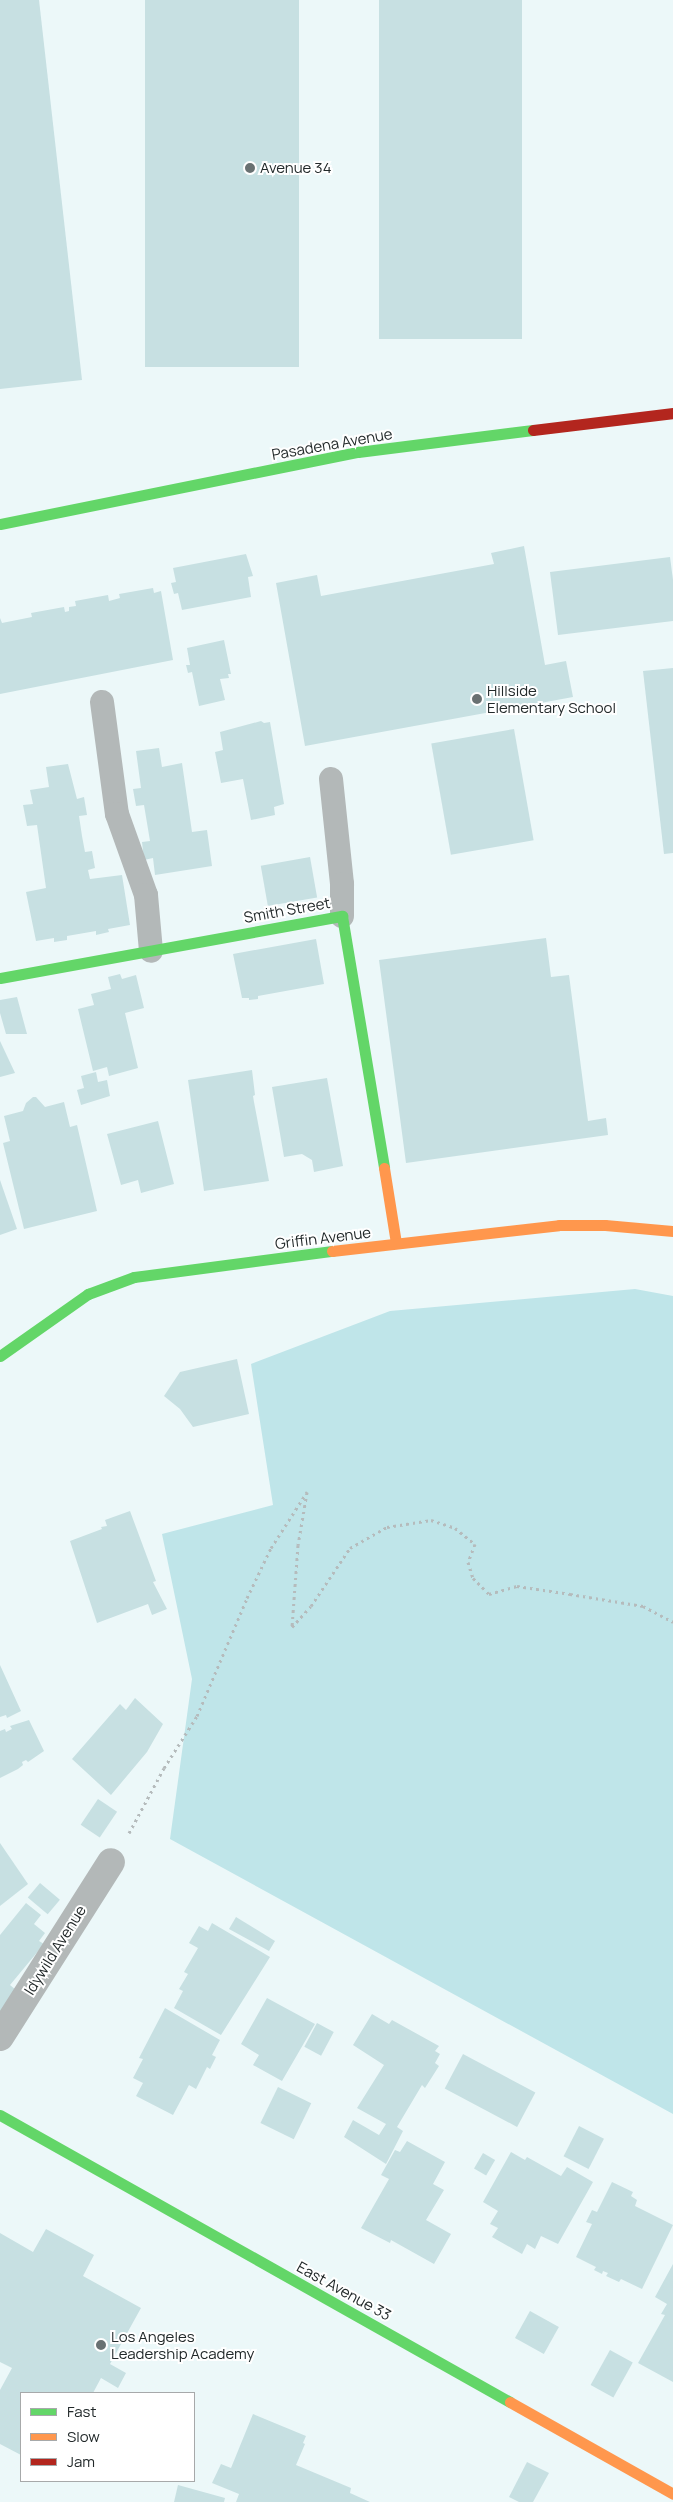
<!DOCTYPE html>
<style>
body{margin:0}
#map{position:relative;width:673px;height:2502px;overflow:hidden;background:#ecf8f9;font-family:Manrope,sans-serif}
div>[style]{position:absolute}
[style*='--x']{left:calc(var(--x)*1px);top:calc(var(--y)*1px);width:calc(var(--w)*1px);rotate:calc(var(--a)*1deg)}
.green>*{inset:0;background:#bfe5e9}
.building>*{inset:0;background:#c7e0e2;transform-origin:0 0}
.path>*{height:3px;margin-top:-1.5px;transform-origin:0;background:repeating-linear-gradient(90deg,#b5bbbc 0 2.5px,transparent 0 6.5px)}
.lane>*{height:24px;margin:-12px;padding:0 12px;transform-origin:12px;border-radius:12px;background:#b3b8b8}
.street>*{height:28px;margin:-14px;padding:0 14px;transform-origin:14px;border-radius:14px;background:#b3b8b8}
.fast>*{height:11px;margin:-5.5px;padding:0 5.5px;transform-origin:5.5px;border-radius:5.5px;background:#63d668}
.slow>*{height:11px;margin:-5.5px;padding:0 5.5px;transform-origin:5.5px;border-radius:5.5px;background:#ff974d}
.jam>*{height:11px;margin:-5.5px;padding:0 5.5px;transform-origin:5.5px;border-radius:5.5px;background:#b3261e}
.dots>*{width:14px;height:14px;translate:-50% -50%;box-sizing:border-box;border:2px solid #fff;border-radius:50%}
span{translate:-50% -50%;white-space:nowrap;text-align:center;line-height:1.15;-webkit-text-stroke:4px #fff;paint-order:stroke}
.poi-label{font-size:15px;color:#22292a}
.left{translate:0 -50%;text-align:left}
.street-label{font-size:15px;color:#22292a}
.legend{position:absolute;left:20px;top:2392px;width:175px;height:90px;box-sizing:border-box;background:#fff;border:1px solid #a7a9aa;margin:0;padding:6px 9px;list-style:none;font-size:15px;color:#22292a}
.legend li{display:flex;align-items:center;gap:10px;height:25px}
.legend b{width:25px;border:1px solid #a7a9aa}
</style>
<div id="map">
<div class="green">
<div style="clip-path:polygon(635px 1289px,673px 1296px,673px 2114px,170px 1839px,192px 1679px,162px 1534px,273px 1505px,251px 1364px,390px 1311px)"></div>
</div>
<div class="building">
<div style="clip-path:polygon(0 0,39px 0,82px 380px,0 389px)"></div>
<div style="left:145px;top:0;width:154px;height:367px"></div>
<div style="left:379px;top:0;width:143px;height:339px"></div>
<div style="clip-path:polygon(524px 546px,545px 665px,566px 661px,573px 697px,305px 746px,276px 583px,317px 575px,321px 596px,494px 564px,491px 553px)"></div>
<div style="clip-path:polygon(246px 554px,253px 576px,248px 577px,251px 597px,182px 610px,178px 593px,174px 594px,171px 583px,176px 582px,173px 568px)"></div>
<div style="clip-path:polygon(670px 557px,673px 580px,673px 621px,558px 635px,550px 572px)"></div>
<div style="clip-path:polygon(153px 588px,154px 593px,161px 591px,173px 660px,0 694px,0 618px,2px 623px,32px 617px,31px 613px,64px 607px,65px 612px,69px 611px,69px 607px,76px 606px,75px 601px,108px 595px,109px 601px,120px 598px,119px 594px)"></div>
<div style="clip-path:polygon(224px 640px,231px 674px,228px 674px,229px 678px,220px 679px,225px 700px,199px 706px,192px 672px,188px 673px,186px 665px,190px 665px,187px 648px)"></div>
<div style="clip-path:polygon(673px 668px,673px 853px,664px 854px,643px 671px)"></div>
<div style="clip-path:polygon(261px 721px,264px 723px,270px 722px,284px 804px,274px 807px,275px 815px,251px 820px,243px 779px,221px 783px,215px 752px,223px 750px,220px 732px)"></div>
<div style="left:514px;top:729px;width:113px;height:84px;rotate:80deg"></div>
<div style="clip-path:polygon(159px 748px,162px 767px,182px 763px,192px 832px,207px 830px,212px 866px,155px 875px,153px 858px,144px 860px,142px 842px,150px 841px,144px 805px,136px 806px,133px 789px,141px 788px,136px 751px)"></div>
<div style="clip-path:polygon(68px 764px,77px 799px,84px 797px,87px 815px,79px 816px,82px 836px,85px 852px,92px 851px,95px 868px,88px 870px,90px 879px,122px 875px,130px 925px,108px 929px,109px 932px,96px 935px,96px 931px,67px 936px,67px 940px,54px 942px,54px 938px,36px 941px,26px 892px,46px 888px,37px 825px,27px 826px,23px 805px,33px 804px,30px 790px,49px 787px,46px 767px)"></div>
<div style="left:310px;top:857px;width:41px;height:50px;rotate:80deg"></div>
<div style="clip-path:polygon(546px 938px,551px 977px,569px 975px,588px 1121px,606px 1118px,608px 1135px,406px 1163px,379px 960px)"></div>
<div style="clip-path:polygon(316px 939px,324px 984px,258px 996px,258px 999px,249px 1000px,249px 998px,242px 998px,233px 954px)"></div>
<div style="clip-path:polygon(120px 974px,122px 979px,136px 975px,144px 1008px,125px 1013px,138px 1068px,109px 1076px,107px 1067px,93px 1071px,78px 1009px,94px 1005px,91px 994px,111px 989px,108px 977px)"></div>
<div style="clip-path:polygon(17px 997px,27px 1034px,6px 1034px,0 1013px,0 1000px)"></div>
<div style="clip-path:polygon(0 1041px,15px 1073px,0 1077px)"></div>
<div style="clip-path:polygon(252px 1070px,255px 1095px,253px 1096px,254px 1102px,269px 1181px,204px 1191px,188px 1080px)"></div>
<div style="clip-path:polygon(96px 1072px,98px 1082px,107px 1080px,110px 1096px,81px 1105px,77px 1090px,84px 1088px,81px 1076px)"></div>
<div style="clip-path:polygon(327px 1078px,343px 1166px,314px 1172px,312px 1160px,302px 1154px,284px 1157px,272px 1087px)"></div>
<div style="clip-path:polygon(33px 1097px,36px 1097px,45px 1107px,64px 1102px,70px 1127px,77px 1125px,97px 1211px,24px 1229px,3px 1143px,10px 1141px,4px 1116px,23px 1111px,26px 1103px)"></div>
<div style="clip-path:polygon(158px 1121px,174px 1184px,141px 1193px,138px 1180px,121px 1185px,107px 1134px)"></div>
<div style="clip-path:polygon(0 1180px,17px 1229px,0 1235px)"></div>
<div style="clip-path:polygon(237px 1359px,249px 1414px,193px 1427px,180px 1409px,164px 1396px,180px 1372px)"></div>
<div style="clip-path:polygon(130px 1511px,156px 1581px,153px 1582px,167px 1609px,152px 1615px,148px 1604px,97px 1623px,70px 1541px,102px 1529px,101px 1527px,107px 1526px,105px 1520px)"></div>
<div style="clip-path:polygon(0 1665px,21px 1711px,7px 1718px,6px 1715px,0 1717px)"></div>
<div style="clip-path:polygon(135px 1698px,163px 1724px,147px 1752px,111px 1795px,72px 1759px,120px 1704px,126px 1710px)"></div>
<div style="clip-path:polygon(29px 1720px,44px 1751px,28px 1762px,26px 1760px,22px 1762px,23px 1765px,18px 1769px,0 1778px,0 1731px,5px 1729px,6px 1732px,12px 1729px,10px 1726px)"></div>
<div style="left:98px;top:1799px;width:23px;height:31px;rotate:34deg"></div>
<div style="clip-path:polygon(0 1843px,28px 1884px,0 1906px)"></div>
<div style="left:40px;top:1883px;width:26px;height:19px;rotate:40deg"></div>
<div style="clip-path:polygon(26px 1903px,41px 1915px,34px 1924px,45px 1933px,39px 1941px,44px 1944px,10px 1985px,16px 1990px,0 2013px,0 1935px)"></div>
<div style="clip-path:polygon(236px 1917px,275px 1941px,269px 1951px,229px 1929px)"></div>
<div style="clip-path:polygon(212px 1923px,270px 1957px,221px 2035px,174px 2008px,183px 1991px,179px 1989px,188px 1974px,184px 1972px,198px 1948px,189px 1943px,199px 1926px,208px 1931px)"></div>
<div style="clip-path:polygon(267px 1998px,315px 2024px,282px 2081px,253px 2065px,259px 2055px,241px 2044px)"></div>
<div style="clip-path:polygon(165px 2008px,220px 2040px,212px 2055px,216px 2057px,210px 2069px,207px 2067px,196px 2089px,189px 2085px,173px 2115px,136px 2096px,143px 2083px,133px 2078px,143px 2059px,139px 2058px)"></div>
<div style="clip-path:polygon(372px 2014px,389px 2024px,392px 2020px,439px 2046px,435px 2051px,440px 2054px,435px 2063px,439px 2066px,425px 2088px,422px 2085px,397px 2127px,403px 2131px,386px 2164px,344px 2137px,353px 2120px,379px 2135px,386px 2124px,357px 2108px,384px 2065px,353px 2045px)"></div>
<div style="left:317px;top:2023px;width:19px;height:27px;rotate:28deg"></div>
<div style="left:463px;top:2054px;width:82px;height:39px;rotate:28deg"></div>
<div style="left:278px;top:2087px;width:37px;height:40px;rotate:26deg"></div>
<div style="left:579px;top:2126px;width:28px;height:34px;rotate:27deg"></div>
<div style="clip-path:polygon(407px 2141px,445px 2162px,433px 2184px,444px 2190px,426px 2220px,451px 2234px,434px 2264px,391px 2240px,390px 2243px,361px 2228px,389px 2179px,381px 2175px,395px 2150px,400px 2152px)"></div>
<div style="clip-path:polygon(511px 2152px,525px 2160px,527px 2157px,561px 2176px,567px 2167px,593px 2182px,558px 2244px,541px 2236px,535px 2249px,527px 2244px,522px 2254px,492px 2237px,498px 2228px,490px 2224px,498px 2211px,483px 2202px)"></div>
<div style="left:483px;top:2153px;width:14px;height:18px;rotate:30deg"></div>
<div style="clip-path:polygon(612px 2182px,633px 2192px,631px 2196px,637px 2200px,635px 2206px,673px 2225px,642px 2289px,621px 2279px,619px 2282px,606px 2276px,608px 2273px,603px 2271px,602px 2274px,594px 2270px,596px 2267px,576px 2257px,592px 2224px,586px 2222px,592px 2210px,597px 2212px)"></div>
<div style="clip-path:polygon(46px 2229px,94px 2255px,83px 2276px,141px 2308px,110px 2364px,126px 2373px,118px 2388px,101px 2378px,93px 2393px,21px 2393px,21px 2455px,0 2444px,0 2390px,12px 2368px,0 2362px,0 2233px,33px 2252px)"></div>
<div style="clip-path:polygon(673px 2264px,673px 2382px,638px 2363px,665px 2315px,661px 2314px,667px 2304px,655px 2297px)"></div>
<div style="left:530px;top:2311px;width:33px;height:31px;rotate:29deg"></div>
<div style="left:610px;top:2350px;width:26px;height:40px;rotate:29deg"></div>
<div style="clip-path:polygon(253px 2414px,306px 2436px,303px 2443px,305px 2444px,296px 2465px,351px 2488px,350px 2493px,370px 2502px,236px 2502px,239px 2494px,212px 2483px,221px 2464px,231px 2468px)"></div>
<div style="clip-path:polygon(527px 2462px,549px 2473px,533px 2502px,519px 2502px,509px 2497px)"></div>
<div style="clip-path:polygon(178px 2485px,225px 2498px,224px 2502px,174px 2502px)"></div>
</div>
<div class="path">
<div style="--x:129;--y:1833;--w:74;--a:-61.7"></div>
<div style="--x:164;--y:1768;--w:62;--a:-57.6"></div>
<div style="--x:197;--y:1716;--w:128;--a:-67"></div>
<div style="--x:247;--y:1598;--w:55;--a:-64.4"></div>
<div style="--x:271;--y:1548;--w:67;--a:-57.3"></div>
<div style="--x:307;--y:1492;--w:54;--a:99.6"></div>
<div style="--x:298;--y:1545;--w:82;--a:94.2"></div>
<div style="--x:292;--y:1627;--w:28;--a:-48"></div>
<div style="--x:311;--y:1606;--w:70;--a:-56.1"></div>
<div style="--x:350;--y:1548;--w:43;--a:-29.6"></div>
<div style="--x:387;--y:1527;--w:45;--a:-9"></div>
<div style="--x:431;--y:1520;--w:25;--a:18"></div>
<div style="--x:455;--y:1528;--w:26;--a:39"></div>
<div style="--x:475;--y:1544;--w:19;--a:111"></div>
<div style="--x:468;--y:1562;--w:17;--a:73"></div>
<div style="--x:473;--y:1578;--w:23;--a:45"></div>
<div style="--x:489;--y:1594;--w:29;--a:-16"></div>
<div style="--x:517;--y:1586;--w:54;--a:8.6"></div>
<div style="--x:570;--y:1594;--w:74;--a:9.3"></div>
<div style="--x:643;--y:1606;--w:34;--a:28"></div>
</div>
<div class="lane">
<div style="--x:102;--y:702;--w:113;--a:82.4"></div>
<div style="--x:117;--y:814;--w:86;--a:70.3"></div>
<div style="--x:146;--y:895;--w:56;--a:84.9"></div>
<div style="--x:331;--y:779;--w:106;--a:84"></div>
<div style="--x:342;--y:884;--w:32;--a:90"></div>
</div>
<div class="street">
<div style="--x:0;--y:2037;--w:207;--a:-57.6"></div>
</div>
<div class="fast">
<div style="--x:0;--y:524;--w:365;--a:-11.4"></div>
<div style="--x:358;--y:452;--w:176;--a:-7.2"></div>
<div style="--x:0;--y:978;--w:348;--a:-10.3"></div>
<div style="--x:342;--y:916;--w:255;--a:80.5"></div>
<div style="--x:0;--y:1356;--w:108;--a:-35.2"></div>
<div style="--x:88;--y:1294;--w:49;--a:-20.3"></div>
<div style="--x:134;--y:1277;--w:200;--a:-7.5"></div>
<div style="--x:0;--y:2115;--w:585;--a:29.37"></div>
</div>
<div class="slow">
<div style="--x:384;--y:1168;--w:76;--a:80.9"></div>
<div style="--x:332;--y:1251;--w:228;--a:-6.5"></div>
<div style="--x:559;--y:1225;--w:46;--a:0"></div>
<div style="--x:605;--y:1225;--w:68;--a:5"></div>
<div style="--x:510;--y:2402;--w:187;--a:29.4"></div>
</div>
<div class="jam">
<div style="--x:533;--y:430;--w:141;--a:-6.9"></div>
</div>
<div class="dots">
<div style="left:250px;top:168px;background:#697172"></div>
<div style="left:477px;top:699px;background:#697172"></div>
<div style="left:101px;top:2345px;background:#697172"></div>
</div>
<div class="poi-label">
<span class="left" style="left:260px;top:168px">Avenue 34</span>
<span class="left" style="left:487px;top:699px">Hillside<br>Elementary School</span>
<span class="left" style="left:111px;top:2345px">Los Angeles<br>Leadership Academy</span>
</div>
<div class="street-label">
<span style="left:332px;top:444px;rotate:-10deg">Pasadena Avenue</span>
<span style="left:287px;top:910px;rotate:-10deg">Smith Street</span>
<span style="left:323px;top:1238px;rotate:-7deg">Griffin Avenue</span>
<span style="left:55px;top:1950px;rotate:-58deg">Idywild Avenue</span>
<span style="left:344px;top:2291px;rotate:29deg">East Avenue 33</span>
</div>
<ul class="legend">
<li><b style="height:6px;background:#63d668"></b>Fast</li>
<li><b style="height:6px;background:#ff974d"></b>Slow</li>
<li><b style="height:6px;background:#b3261e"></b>Jam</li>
</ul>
</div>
